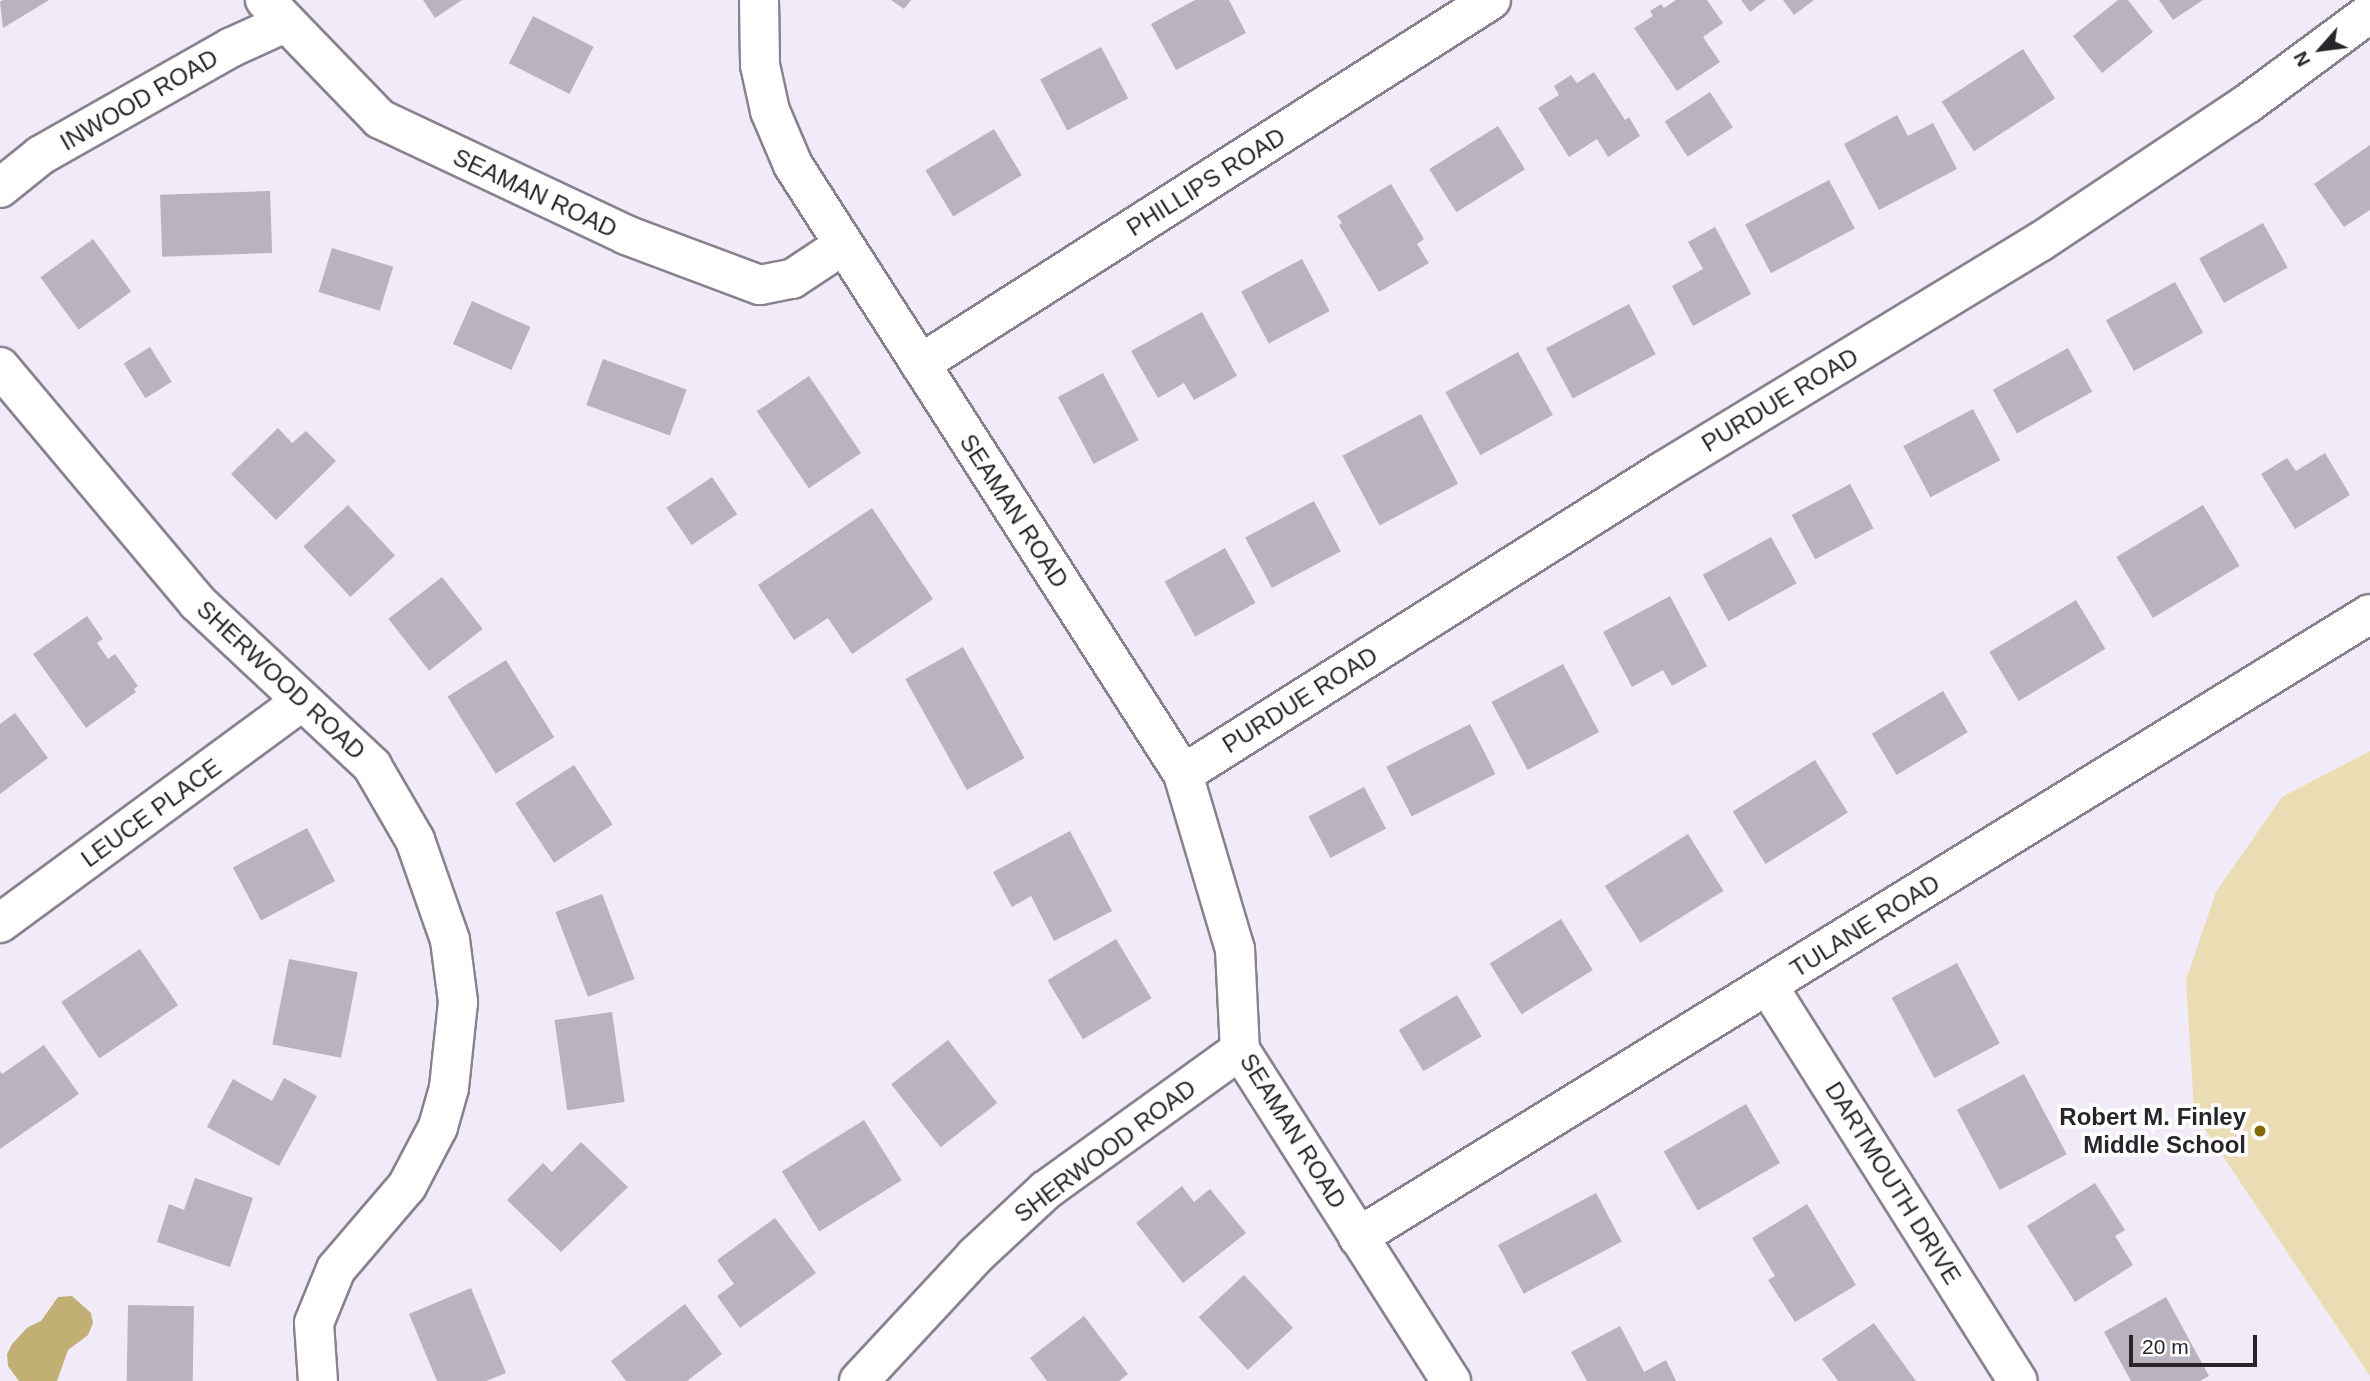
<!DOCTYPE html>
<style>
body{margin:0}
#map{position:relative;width:2370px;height:1381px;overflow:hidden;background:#f1ebf9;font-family:Arial,sans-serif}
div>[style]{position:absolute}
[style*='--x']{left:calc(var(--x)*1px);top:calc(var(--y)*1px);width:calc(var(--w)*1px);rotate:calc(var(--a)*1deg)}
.green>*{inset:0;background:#ebddb3}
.water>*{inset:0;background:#c2af74}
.building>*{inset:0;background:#b9b3c0;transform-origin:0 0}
.roads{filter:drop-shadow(2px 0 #87828e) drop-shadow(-2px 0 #87828e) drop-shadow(0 2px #87828e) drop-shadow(0 -2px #87828e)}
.minor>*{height:38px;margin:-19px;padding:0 19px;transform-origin:19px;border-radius:19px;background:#fff}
.dots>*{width:19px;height:19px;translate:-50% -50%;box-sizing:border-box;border:4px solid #fff;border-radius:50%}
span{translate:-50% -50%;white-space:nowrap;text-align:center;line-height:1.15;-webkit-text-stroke:7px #fff;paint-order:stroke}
.street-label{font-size:24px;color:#27252a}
.poi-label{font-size:24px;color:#27252a;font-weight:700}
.right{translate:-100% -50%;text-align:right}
.north{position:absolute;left:2286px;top:14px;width:70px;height:70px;-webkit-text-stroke:5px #fff;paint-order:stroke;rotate:242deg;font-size:19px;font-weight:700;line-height:28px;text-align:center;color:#27252a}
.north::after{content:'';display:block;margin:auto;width:24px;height:32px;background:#27252a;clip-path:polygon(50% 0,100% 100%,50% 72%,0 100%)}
.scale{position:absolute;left:2129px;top:1335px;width:128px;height:32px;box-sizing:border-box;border:4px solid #27252a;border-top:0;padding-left:9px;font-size:21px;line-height:24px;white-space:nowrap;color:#27252a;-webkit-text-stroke:5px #fff;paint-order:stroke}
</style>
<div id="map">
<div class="green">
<div style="clip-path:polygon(2370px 751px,2370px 1376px,2194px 1113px,2186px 980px,2216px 892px,2282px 797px)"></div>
</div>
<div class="water">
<div style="clip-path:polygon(72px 1296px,91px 1313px,93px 1323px,88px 1335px,68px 1350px,57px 1381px,19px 1381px,8px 1366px,7px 1354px,12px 1344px,28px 1327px,41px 1321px,58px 1297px)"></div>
</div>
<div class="building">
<div style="clip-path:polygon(3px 0,49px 0,3px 28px,0 2px)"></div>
<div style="clip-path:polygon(423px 0,462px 0,435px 18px)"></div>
<div style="clip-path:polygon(891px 0,911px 0,904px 9px)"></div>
<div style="clip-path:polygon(1195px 0,1229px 0,1246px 33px,1176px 70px,1151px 24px)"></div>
<div style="clip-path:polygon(1676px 0,1707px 0,1723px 23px,1703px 37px,1720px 62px,1677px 91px,1634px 28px,1653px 16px,1650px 11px,1661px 4px,1664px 8px)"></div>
<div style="clip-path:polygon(1741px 0,1766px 0,1750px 12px)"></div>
<div style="clip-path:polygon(1783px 0,1814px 0,1794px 15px)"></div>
<div style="clip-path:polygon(2118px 0,2128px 0,2153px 32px,2102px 73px,2073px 36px)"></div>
<div style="clip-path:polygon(2159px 0,2203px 0,2173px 20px)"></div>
<div style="left:533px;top:16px;width:68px;height:53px;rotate:27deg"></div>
<div style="left:1101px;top:47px;width:58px;height:69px;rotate:62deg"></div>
<div style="left:2023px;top:49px;width:59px;height:97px;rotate:57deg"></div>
<div style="clip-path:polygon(1594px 72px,1625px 120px,1629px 117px,1640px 136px,1608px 157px,1597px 139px,1569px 157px,1538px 108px,1559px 95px,1554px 86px,1571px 75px,1577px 83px)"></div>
<div style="left:1710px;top:92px;width:42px;height:54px;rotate:57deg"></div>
<div style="clip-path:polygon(1897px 115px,1908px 136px,1933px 123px,1957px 169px,1879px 210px,1844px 144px)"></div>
<div style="left:1498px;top:126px;width:51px;height:81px;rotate:58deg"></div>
<div style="left:994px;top:129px;width:54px;height:80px;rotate:59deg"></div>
<div style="clip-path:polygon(2370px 145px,2370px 210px,2344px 227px,2314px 184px)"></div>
<div style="left:1829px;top:180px;width:55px;height:95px;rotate:62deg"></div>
<div style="clip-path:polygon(1391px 184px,1424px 239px,1417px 244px,1429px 263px,1379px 292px,1339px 225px,1342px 223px,1337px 216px)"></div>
<div style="left:270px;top:191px;width:62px;height:110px;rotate:88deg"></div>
<div style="left:2263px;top:223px;width:51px;height:73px;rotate:61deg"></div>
<div style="clip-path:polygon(1715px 227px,1751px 294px,1693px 326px,1672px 286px,1703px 269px,1688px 242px)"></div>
<div style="left:93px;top:239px;width:65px;height:65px;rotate:54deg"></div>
<div style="left:332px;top:248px;width:64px;height:46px;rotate:17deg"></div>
<div style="left:1302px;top:259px;width:59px;height:69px;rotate:62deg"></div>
<div style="left:2175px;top:282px;width:58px;height:79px;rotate:61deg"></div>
<div style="left:472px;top:301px;width:64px;height:47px;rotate:24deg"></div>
<div style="left:1629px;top:304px;width:57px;height:94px;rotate:62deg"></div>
<div style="clip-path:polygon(1202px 312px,1237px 376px,1194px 400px,1184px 383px,1158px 398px,1131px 351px)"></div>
<div style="left:150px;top:347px;width:41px;height:31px;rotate:58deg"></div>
<div style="left:2068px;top:348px;width:50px;height:86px;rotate:61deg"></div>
<div style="left:1518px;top:352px;width:72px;height:83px;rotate:61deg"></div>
<div style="left:603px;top:359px;width:89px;height:49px;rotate:20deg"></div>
<div style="left:1103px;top:373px;width:76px;height:51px;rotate:62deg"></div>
<div style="left:809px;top:376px;width:93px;height:63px;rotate:56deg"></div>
<div style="left:1973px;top:409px;width:58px;height:79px;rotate:62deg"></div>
<div style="left:1421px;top:414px;width:79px;height:89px;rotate:62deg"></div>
<div style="clip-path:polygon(278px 428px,292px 443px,306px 431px,336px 461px,276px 520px,231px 474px)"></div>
<div style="clip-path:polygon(2325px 453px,2350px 495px,2295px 529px,2261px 474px,2287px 458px,2296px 471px)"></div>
<div style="left:712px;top:477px;width:45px;height:55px;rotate:56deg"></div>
<div style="left:1850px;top:484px;width:50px;height:66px;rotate:62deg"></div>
<div style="left:1314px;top:501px;width:57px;height:78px;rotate:62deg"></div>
<div style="left:348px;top:505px;width:69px;height:61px;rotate:47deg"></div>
<div style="left:2203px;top:505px;width:71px;height:101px;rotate:59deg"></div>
<div style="clip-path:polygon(872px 508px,933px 599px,852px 654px,828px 618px,794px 640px,758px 585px)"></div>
<div style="left:1771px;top:537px;width:53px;height:78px;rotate:61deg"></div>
<div style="left:1225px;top:548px;width:63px;height:69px;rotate:61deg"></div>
<div style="left:442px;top:577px;width:66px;height:68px;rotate:52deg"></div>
<div style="clip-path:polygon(1670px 596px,1707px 666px,1672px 686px,1663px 670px,1632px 687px,1603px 632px)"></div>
<div style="left:2076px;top:600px;width:57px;height:101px;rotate:59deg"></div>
<div style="clip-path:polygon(87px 616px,103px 639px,97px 643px,108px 659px,115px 654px,138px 686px,134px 689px,136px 692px,86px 728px,33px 654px)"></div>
<div style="left:963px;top:647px;width:127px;height:66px;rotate:61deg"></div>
<div style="left:506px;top:660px;width:91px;height:69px;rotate:58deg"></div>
<div style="left:1563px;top:664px;width:77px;height:81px;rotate:62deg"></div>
<div style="left:1943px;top:691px;width:48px;height:83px;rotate:59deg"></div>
<div style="clip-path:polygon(15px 713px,48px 758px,0 794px,0 724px)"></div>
<div style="left:1470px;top:724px;width:56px;height:94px;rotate:63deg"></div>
<div style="left:1815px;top:760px;width:62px;height:97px;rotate:58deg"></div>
<div style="left:574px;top:765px;width:71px;height:70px;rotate:57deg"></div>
<div style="left:1364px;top:787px;width:47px;height:63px;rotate:62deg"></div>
<div style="left:307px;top:828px;width:60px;height:84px;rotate:62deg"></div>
<div style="clip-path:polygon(1070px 831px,1112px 911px,1054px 941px,1031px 896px,1012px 907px,993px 872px)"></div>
<div style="left:1688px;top:834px;width:67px;height:98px;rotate:58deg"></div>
<div style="left:602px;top:894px;width:91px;height:50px;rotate:69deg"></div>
<div style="left:1561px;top:919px;width:60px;height:84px;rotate:58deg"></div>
<div style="left:1116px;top:939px;width:69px;height:80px;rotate:59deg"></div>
<div style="left:140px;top:949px;width:68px;height:95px;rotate:56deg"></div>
<div style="left:289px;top:959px;width:70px;height:87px;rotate:11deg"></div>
<div style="left:1957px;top:963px;width:91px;height:74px;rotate:62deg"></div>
<div style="left:1457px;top:995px;width:48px;height:68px;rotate:59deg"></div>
<div style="left:612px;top:1012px;width:91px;height:58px;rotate:82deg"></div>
<div style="left:948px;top:1040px;width:80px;height:72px;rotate:52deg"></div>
<div style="clip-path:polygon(44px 1045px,79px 1094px,0 1149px,0 1071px,2px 1074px)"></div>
<div style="left:2024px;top:1074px;width:91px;height:76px;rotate:62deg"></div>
<div style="clip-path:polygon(284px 1078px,317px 1096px,279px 1166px,207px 1127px,233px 1079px,272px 1101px)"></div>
<div style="left:1746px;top:1104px;width:68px;height:95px;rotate:60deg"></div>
<div style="left:864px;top:1120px;width:71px;height:97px;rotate:58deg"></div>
<div style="clip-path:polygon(581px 1142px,628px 1187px,561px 1252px,507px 1200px,543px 1163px,552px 1172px)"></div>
<div style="clip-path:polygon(195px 1178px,253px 1198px,230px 1267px,157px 1242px,169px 1204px,184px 1210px)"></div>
<div style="clip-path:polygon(2095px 1183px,2125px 1230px,2115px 1236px,2133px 1265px,2075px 1302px,2027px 1226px)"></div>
<div style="clip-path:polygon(1182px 1186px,1194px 1202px,1210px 1189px,1246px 1233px,1183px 1283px,1136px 1223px)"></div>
<div style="left:1596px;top:1193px;width:55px;height:111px;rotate:62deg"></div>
<div style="clip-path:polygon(1807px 1204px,1856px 1285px,1795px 1322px,1768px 1280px,1775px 1276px,1752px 1238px)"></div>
<div style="clip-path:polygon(775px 1218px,816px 1273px,740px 1328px,717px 1296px,734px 1284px,717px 1260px)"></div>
<div style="left:1244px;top:1275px;width:72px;height:62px;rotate:47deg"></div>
<div style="clip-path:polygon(471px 1288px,506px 1373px,486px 1381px,437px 1381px,409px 1314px)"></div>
<div style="clip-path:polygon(2166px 1297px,2209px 1376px,2200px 1381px,2131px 1381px,2104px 1332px)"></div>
<div style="clip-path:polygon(685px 1304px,722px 1354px,687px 1381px,626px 1381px,611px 1361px)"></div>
<div style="left:128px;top:1305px;width:66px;height:76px;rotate:1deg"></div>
<div style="clip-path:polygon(1084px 1316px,1128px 1374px,1119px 1381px,1047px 1381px,1030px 1358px)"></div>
<div style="clip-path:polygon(1874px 1323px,1916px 1381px,1838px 1381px,1822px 1359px)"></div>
<div style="clip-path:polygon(1620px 1326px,1644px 1372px,1666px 1360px,1676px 1381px,1587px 1381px,1571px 1352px)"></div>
</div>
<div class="roads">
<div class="minor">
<div style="--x:265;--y:0;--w:165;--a:46"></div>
<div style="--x:380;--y:119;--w:272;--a:25.2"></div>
<div style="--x:626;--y:235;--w:143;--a:20.5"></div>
<div style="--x:760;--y:285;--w:33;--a:-11"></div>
<div style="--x:792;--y:279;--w:60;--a:-33.4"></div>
<div style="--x:759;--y:0;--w:65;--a:89.1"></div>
<div style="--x:760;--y:65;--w:47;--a:77.7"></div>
<div style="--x:770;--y:111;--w:59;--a:66.9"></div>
<div style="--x:793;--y:165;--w:723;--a:57.36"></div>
<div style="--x:1183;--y:774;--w:183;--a:73.5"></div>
<div style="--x:1235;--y:949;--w:101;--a:87.2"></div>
<div style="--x:1240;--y:1050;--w:393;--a:57.5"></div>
<div style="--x:0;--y:188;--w:53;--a:-38.8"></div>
<div style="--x:41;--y:155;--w:219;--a:-29.5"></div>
<div style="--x:232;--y:47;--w:58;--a:-24.4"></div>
<div style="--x:920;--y:364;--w:677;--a:-32.52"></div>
<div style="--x:0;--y:367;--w:307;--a:50"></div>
<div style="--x:197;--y:602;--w:240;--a:43.1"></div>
<div style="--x:372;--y:766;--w:86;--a:59.8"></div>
<div style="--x:415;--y:840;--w:106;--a:70.7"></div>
<div style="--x:450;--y:940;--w:63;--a:82.6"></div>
<div style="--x:458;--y:1002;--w:86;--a:96"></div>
<div style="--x:449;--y:1088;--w:41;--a:105.8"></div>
<div style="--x:438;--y:1127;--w:67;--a:117.7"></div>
<div style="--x:407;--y:1186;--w:109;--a:130.5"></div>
<div style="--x:336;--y:1269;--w:58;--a:112.2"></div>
<div style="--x:314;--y:1323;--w:58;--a:86.1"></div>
<div style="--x:1183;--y:774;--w:568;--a:-32.26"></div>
<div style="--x:1663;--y:471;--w:441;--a:-31.3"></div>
<div style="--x:2040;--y:242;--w:249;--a:-33.7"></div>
<div style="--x:2247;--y:104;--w:153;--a:-36.5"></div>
<div style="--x:0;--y:923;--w:373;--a:-36.3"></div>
<div style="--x:1768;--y:986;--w:467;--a:57.7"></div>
<div style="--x:1358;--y:1237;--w:1188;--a:-31.62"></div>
<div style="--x:859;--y:1381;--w:171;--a:-47.1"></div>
<div style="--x:975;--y:1256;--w:97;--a:-42.9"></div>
<div style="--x:1046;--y:1190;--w:239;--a:-35.8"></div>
</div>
</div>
<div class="dots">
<div style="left:2260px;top:1131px;background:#826901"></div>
</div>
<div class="street-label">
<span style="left:139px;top:100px;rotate:-30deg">INWOOD ROAD</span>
<span style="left:1206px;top:182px;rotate:-32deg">PHILLIPS ROAD</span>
<span style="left:535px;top:193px;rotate:25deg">SEAMAN ROAD</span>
<span style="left:1780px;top:400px;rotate:-31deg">PURDUE ROAD</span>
<span style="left:1014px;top:511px;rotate:57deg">SEAMAN ROAD</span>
<span style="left:281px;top:680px;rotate:43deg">SHERWOOD ROAD</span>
<span style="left:1300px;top:700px;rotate:-32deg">PURDUE ROAD</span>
<span style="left:151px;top:813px;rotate:-36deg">LEUCE PLACE</span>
<span style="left:1865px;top:926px;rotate:-32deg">TULANE ROAD</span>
<span style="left:1293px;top:1131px;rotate:58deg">SEAMAN ROAD</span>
<span style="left:1105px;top:1151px;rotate:-37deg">SHERWOOD ROAD</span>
<span style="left:1893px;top:1183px;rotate:58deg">DARTMOUTH DRIVE</span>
</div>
<div class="poi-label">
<span class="right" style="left:2246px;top:1131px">Robert M. Finley<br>Middle School</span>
</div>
<div class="north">N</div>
<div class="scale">20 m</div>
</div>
